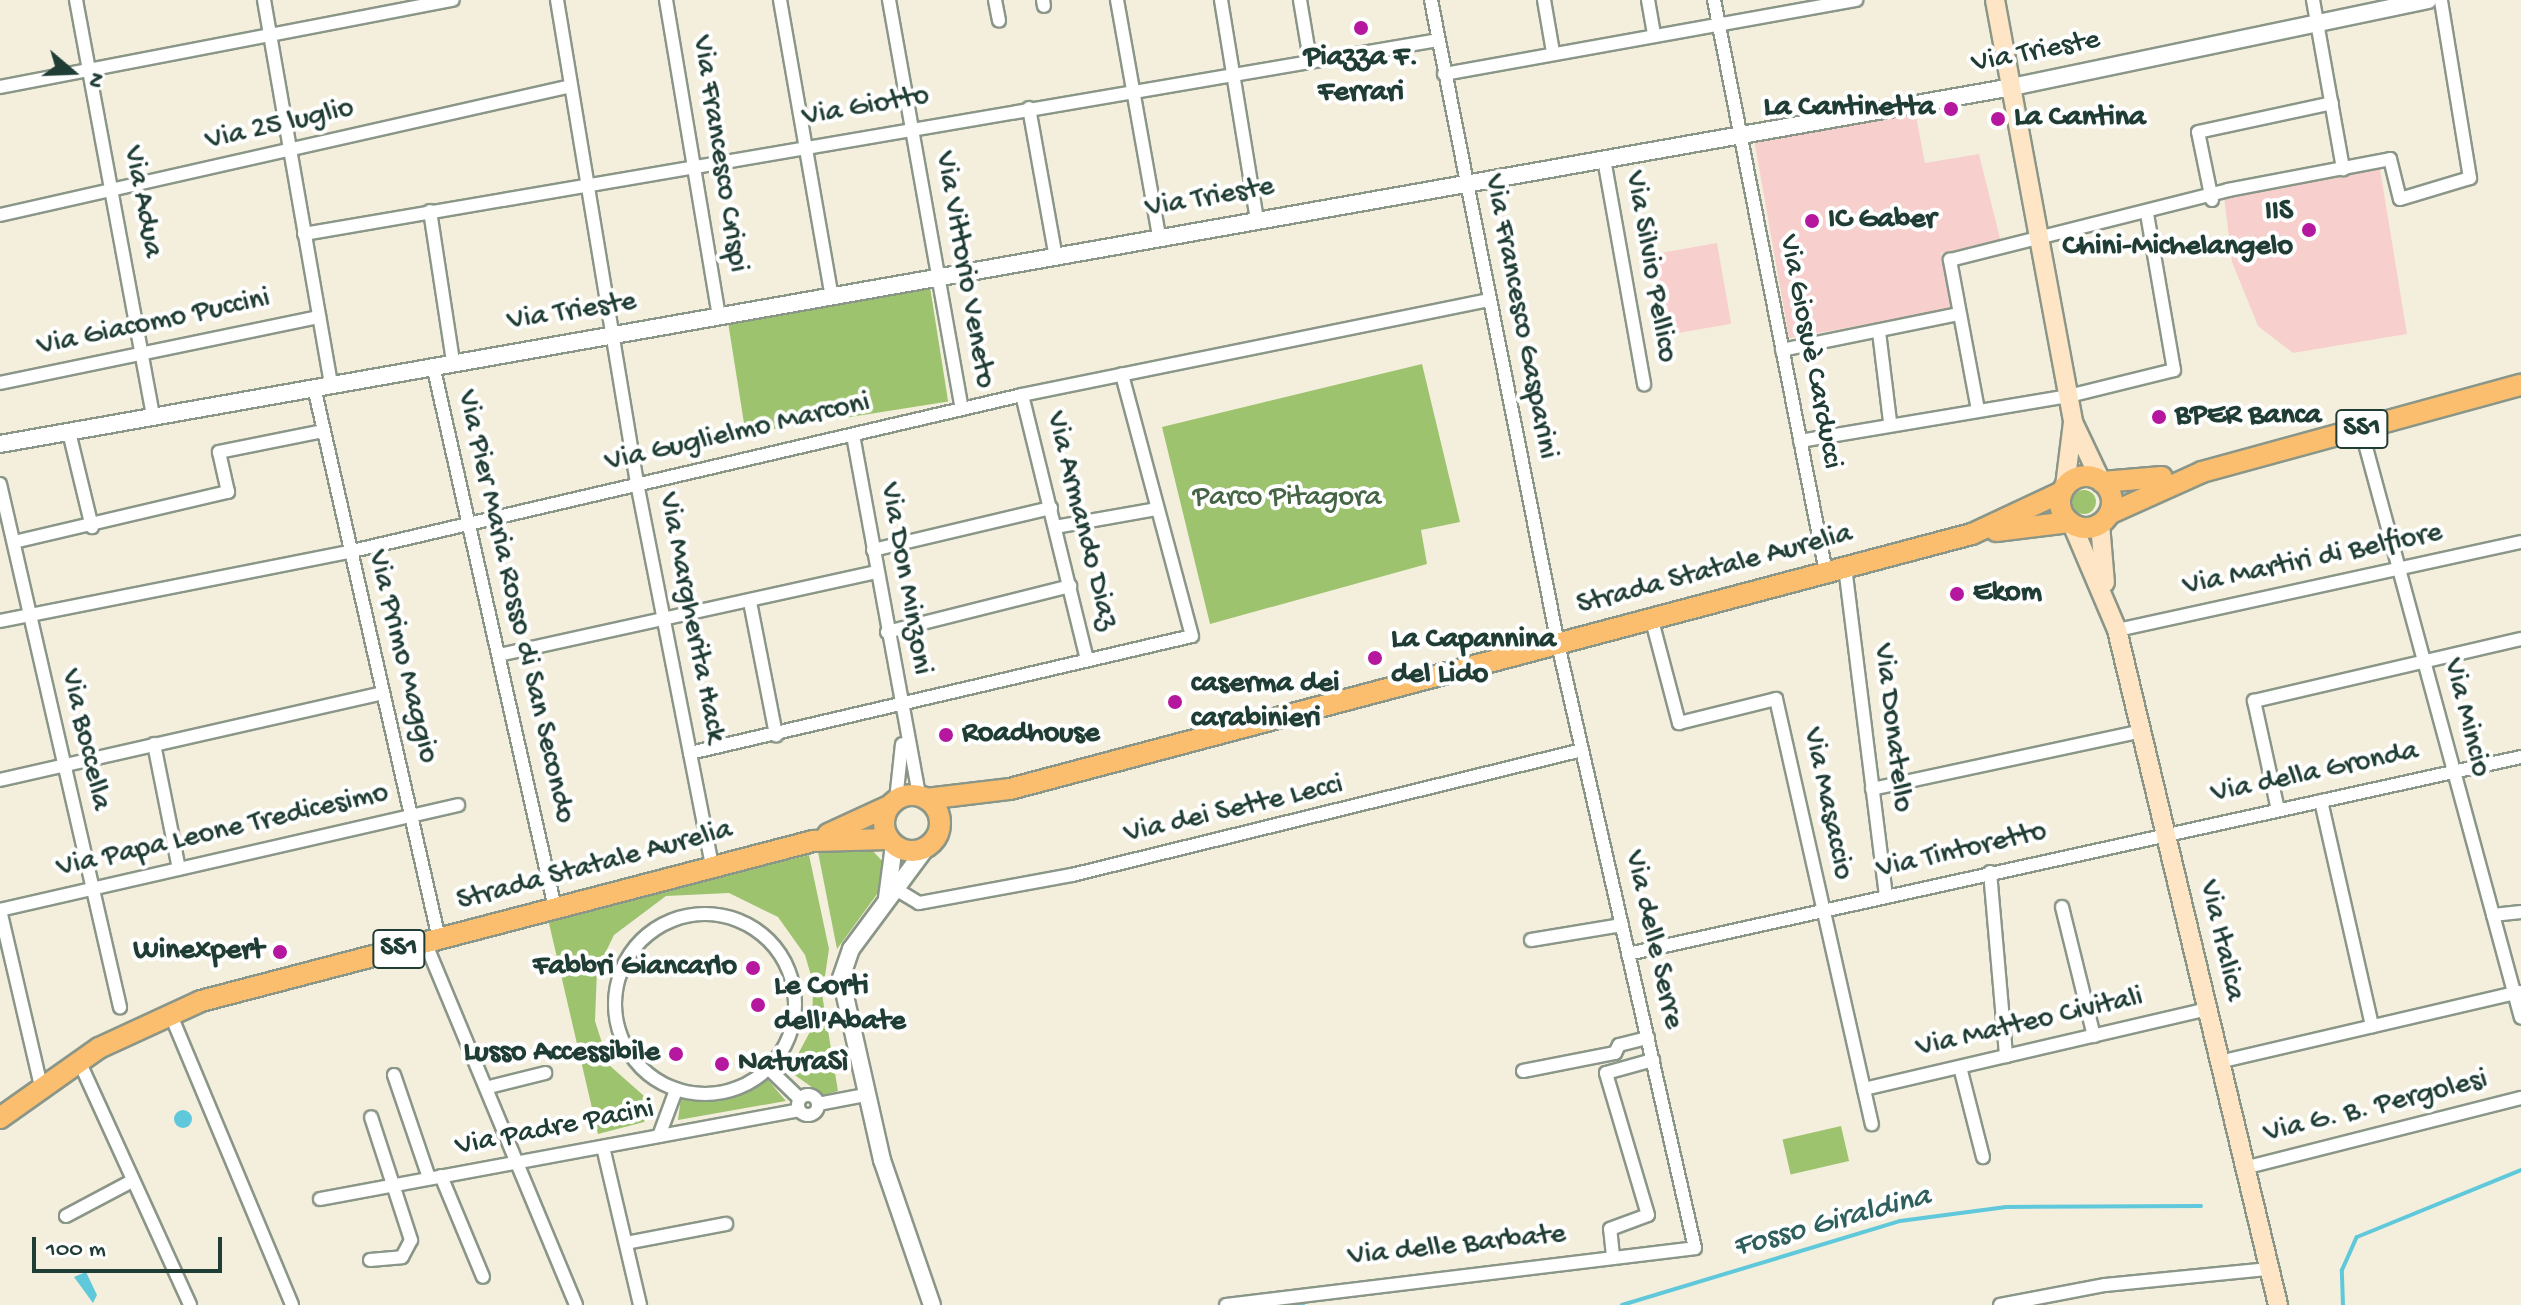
<!DOCTYPE html>
<meta charset="utf-8">
<style>
body{margin:0}
#map{position:relative;width:2521px;height:1305px;overflow:hidden;background:#f4efdd;font-family:"Gochi Hand",sans-serif}
div>[style]{position:absolute}
[style*='--x']{left:calc(var(--x)*1px);top:calc(var(--y)*1px);width:calc(var(--w)*1px);rotate:calc(var(--a)*1deg)}
.built>*{inset:0;background:#f7d0ce;transform-origin:0 0}
.green>*{inset:0;background:#9dc36e;transform-origin:0 0}
.round{border-radius:50%}
.water>*{inset:0;background:#5fc8db}
.stream>*{height:4px;margin:-2px;padding:0 2px;transform-origin:2px;border-radius:2px;background:#5fc8db}
.roads{filter:drop-shadow(2px 0 #8a9688) drop-shadow(-2px 0 #8a9688) drop-shadow(0 2px #8a9688) drop-shadow(0 -2px #8a9688)}
.minor>*{height:12px;margin:-6px;padding:0 6px;transform-origin:6px;border-radius:6px;background:#fff}
.minor>.ring{margin:-6px;padding:0;box-sizing:content-box;background:none;border:12px solid #fff;border-radius:50%}
.tertiary>*{height:16px;margin:-8px;padding:0 8px;transform-origin:8px;border-radius:8px;background:#fff}
.secondary>*{height:18px;margin:-9px;padding:0 9px;transform-origin:9px;border-radius:9px;background:#fde5c5}
.primary>*{height:20px;margin:-10px;padding:0 10px;transform-origin:10px;border-radius:10px;background:#fbbe6e}
.primary>.ring{margin:-10px;padding:0;box-sizing:content-box;background:none;border:20px solid #fbbe6e;border-radius:50%}
.dots>*{width:22px;height:22px;translate:-50% -50%;box-sizing:border-box;border:4px solid #fff;border-radius:50%}
span{translate:-50% -50%;white-space:nowrap;text-align:center;line-height:1.15;-webkit-text-stroke:8px #fff;paint-order:stroke}
.shield-label span{padding:2px 6px;background:#fff;border:2px solid;border-radius:6px;-webkit-text-stroke-width:0}
.shield-label{font-size:28px;color:#1f3d34;font-weight:700}
.street-label{font-size:30px;color:#1f3d34}
.poi-label{font-size:30px;color:#1f3d34;font-weight:700}
.right{translate:-100% -50%;text-align:right}
.left{translate:0 -50%;text-align:left}
.park-label{font-size:30px;color:#456545}
.water-label{font-size:32px;color:#2f605e;font-style:italic}
.north{position:absolute;left:32px;top:32px;width:80px;height:80px;-webkit-text-stroke:6px #fff;paint-order:stroke;rotate:109deg;font-size:22px;font-weight:700;line-height:32px;text-align:center;color:#1f3d34}
.north::after{content:'';display:block;margin:auto;width:28px;height:36px;background:#1f3d34;clip-path:polygon(50% 0,100% 100%,50% 72%,0 100%)}
.scale{position:absolute;left:32px;top:1237px;width:190px;height:36px;box-sizing:border-box;border:4px solid #1f3d34;border-top:0;padding-left:10px;font-size:24px;line-height:28px;white-space:nowrap;color:#1f3d34;-webkit-text-stroke:6px #fff;paint-order:stroke}
</style>
<div id="map">
<div class="built">
<div style="clip-path:polygon(1915px 111px,1925px 163px,1979px 154px,2001px 242px,1941px 253px,1951px 310px,1789px 338px,1754px 139px)"></div>
<div style="clip-path:polygon(2380px 169px,2407px 334px,2293px 353px,2258px 326px,2232px 262px,2224px 197px)"></div>
<div style="left:1717px;top:243px;width:82px;height:68px;rotate:80deg"></div>
</div>
<div class="green">
<div style="left:930px;top:287px;width:116px;height:205px;rotate:81deg"></div>
<div style="clip-path:polygon(1422px 364px,1460px 522px,1421px 530px,1427px 564px,1210px 624px,1162px 427px)"></div>
<div class="round" style="left:2072px;top:490px;width:24px;height:24px"></div>
<div style="clip-path:polygon(870px 848px,885px 864px,883px 886px,837px 949px,818px 852px)"></div>
<div style="clip-path:polygon(809px 855px,829px 949px,825px 976px,812px 979px,805px 955px,778px 917px,729px 893px,666px 896px,614px 935px,597px 970px,595px 1021px,609px 1065px,652px 1103px,644px 1122px,598px 1134px,548px 919px)"></div>
<div style="clip-path:polygon(821px 988px,838px 1091px,823px 1095px,789px 1071px,812px 1028px,813px 989px)"></div>
<div style="clip-path:polygon(767px 1079px,786px 1101px,678px 1120px,681px 1097px,725px 1097px)"></div>
<div style="left:1841px;top:1126px;width:36px;height:60px;rotate:77deg"></div>
</div>
<div class="water">
<div class="round" style="left:174px;top:1110px;width:18px;height:18px"></div>
<div style="clip-path:polygon(86px 1272px,97px 1295px,93px 1303px,74px 1277px)"></div>
</div>
<div class="stream">
<div style="--x:1292;--y:1305;--w:11;--a:0"></div>
<div style="--x:1622;--y:1305;--w:290;--a:-16.8"></div>
<div style="--x:1900;--y:1221;--w:107;--a:-7.5"></div>
<div style="--x:2006;--y:1207;--w:195;--a:-0.3"></div>
<div style="--x:2343;--y:1305;--w:35;--a:-92"></div>
<div style="--x:2342;--y:1270;--w:36;--a:-66"></div>
<div style="--x:2357;--y:1237;--w:177;--a:-22.2"></div>
</div>
<div class="roads">
<div class="minor">
<div style="--x:76;--y:0;--w:422;--a:79.5"></div>
<div style="--x:264;--y:0;--w:390;--a:80.1"></div>
<div style="--x:557;--y:0;--w:490;--a:80.6"></div>
<div style="--x:637;--y:483;--w:391;--a:78.9"></div>
<div style="--x:666;--y:0;--w:320;--a:80.5"></div>
<div style="--x:780;--y:0;--w:297;--a:80.1"></div>
<div style="--x:889;--y:0;--w:414;--a:79.9"></div>
<div style="--x:995;--y:0;--w:21;--a:79"></div>
<div style="--x:1043;--y:0;--w:6;--a:81"></div>
<div style="--x:1117;--y:0;--w:240;--a:79.9"></div>
<div style="--x:1221;--y:0;--w:222;--a:80.7"></div>
<div style="--x:1300;--y:0;--w:61;--a:80.5"></div>
<div style="--x:1544;--y:0;--w:53;--a:80.2"></div>
<div style="--x:1648;--y:0;--w:35;--a:80"></div>
<div style="--x:1714;--y:0;--w:583;--a:78.92"></div>
<div style="--x:2313;--y:0;--w:172;--a:79.9"></div>
<div style="--x:1444;--y:74;--w:419;--a:-10.2"></div>
<div style="--x:0;--y:87;--w:461;--a:-10.9"></div>
<div style="--x:1029;--y:108;--w:147;--a:79.8"></div>
<div style="--x:1604;--y:159;--w:229;--a:79.9"></div>
<div style="--x:2212;--y:200;--w:69;--a:-101.6"></div>
<div style="--x:2198;--y:132;--w:137;--a:-12.2"></div>
<div style="--x:430;--y:211;--w:152;--a:81.3"></div>
<div style="--x:0;--y:215;--w:585;--a:-12.73"></div>
<div style="--x:304;--y:234;--w:1150;--a:-9.71"></div>
<div style="--x:1879;--y:332;--w:90;--a:83"></div>
<div style="--x:1782;--y:350;--w:181;--a:-11.5"></div>
<div style="--x:433;--y:365;--w:557;--a:77.34"></div>
<div style="--x:0;--y:383;--w:326;--a:-11.7"></div>
<div style="--x:314;--y:387;--w:566;--a:77.24"></div>
<div style="--x:1022;--y:395;--w:273;--a:76.2"></div>
<div style="--x:1978;--y:410;--w:153;--a:-100.6"></div>
<div style="--x:1950;--y:260;--w:287;--a:-14.1"></div>
<div style="--x:2228;--y:190;--w:165;--a:-10.8"></div>
<div style="--x:2390;--y:159;--w:41;--a:76"></div>
<div style="--x:2400;--y:199;--w:73;--a:-16.7"></div>
<div style="--x:2470;--y:178;--w:180;--a:-99.3"></div>
<div style="--x:2361;--y:429;--w:610;--a:74.8"></div>
<div style="--x:69;--y:432;--w:98;--a:76.4"></div>
<div style="--x:853;--y:435;--w:367;--a:79.6"></div>
<div style="--x:1800;--y:441;--w:273;--a:-9.5"></div>
<div style="--x:2069;--y:396;--w:108;--a:-13.9"></div>
<div style="--x:2174;--y:370;--w:159;--a:-99.8"></div>
<div style="--x:0;--y:484;--w:537;--a:77.08"></div>
<div style="--x:1055;--y:527;--w:104;--a:-10"></div>
<div style="--x:14;--y:542;--w:220;--a:-13.2"></div>
<div style="--x:228;--y:492;--w:41;--a:-102.7"></div>
<div style="--x:219;--y:452;--w:106;--a:-11.4"></div>
<div style="--x:873;--y:550;--w:183;--a:-13.3"></div>
<div style="--x:1845;--y:567;--w:332;--a:82.9"></div>
<div style="--x:750;--y:602;--w:136;--a:78.9"></div>
<div style="--x:1651;--y:617;--w:110;--a:75.2"></div>
<div style="--x:1679;--y:723;--w:100;--a:-13.9"></div>
<div style="--x:1776;--y:699;--w:436;--a:77.3"></div>
<div style="--x:0;--y:621;--w:355;--a:-11.2"></div>
<div style="--x:348;--y:552;--w:692;--a:-13.11"></div>
<div style="--x:1022;--y:395;--w:476;--a:-11.5"></div>
<div style="--x:2117;--y:630;--w:413;--a:-12.3"></div>
<div style="--x:887;--y:632;--w:189;--a:-14.1"></div>
<div style="--x:499;--y:655;--w:387;--a:-12.4"></div>
<div style="--x:154;--y:744;--w:127;--a:78.7"></div>
<div style="--x:690;--y:753;--w:515;--a:-13.12"></div>
<div style="--x:1192;--y:636;--w:271;--a:-105"></div>
<div style="--x:0;--y:780;--w:392;--a:-12.8"></div>
<div style="--x:1872;--y:789;--w:276;--a:-12.1"></div>
<div style="--x:896;--y:800;--w:56;--a:-83.9"></div>
<div style="--x:2321;--y:801;--w:231;--a:77.2"></div>
<div style="--x:2278;--y:810;--w:112;--a:-102.4"></div>
<div style="--x:2254;--y:701;--w:274;--a:-13.1"></div>
<div style="--x:1990;--y:872;--w:185;--a:85"></div>
<div style="--x:899;--y:891;--w:23;--a:31"></div>
<div style="--x:919;--y:903;--w:156;--a:-10.4"></div>
<div style="--x:1072;--y:875;--w:525;--a:-13.77"></div>
<div style="--x:2062;--y:907;--w:133;--a:76.1"></div>
<div style="--x:0;--y:910;--w:470;--a:-12.9"></div>
<div style="--x:0;--y:910;--w:181;--a:76.9"></div>
<div class="ring" style="left:615px;top:914px;width:168px;height:168px"></div>
<div style="--x:2493;--y:915;--w:28;--a:-6"></div>
<div style="--x:1531;--y:940;--w:92;--a:-9.4"></div>
<div style="--x:425;--y:942;--w:393;--a:67.4"></div>
<div style="--x:1628;--y:954;--w:914;--a:-12.44"></div>
<div style="--x:170;--y:1013;--w:316;--a:67.3"></div>
<div style="--x:79;--y:1061;--w:268;--a:65.5"></div>
<div style="--x:2219;--y:1062;--w:309;--a:-13.1"></div>
<div style="--x:1960;--y:1067;--w:93;--a:75.7"></div>
<div style="--x:769;--y:1069;--w:43;--a:44.1"></div>
<div style="--x:1523;--y:1071;--w:94;--a:-11.1"></div>
<div style="--x:1615;--y:1053;--w:9;--a:-63"></div>
<div style="--x:1619;--y:1045;--w:30;--a:-14"></div>
<div style="--x:394;--y:1075;--w:109;--a:71.2"></div>
<div style="--x:489;--y:1087;--w:58;--a:-14"></div>
<div style="--x:1864;--y:1089;--w:353;--a:-13.1"></div>
<div class="ring" style="left:798px;top:1095px;width:8px;height:8px"></div>
<div style="--x:818;--y:1104;--w:48;--a:-10.8"></div>
<div style="--x:659;--y:1136;--w:49;--a:-69.7"></div>
<div style="--x:603;--y:1147;--w:162;--a:76.8"></div>
<div style="--x:2244;--y:1168;--w:286;--a:-14.2"></div>
<div style="--x:441;--y:1176;--w:109;--a:67.4"></div>
<div style="--x:320;--y:1199;--w:487;--a:-10.5"></div>
<div style="--x:66;--y:1216;--w:75;--a:-27.9"></div>
<div style="--x:626;--y:1243;--w:102;--a:-10.8"></div>
<div style="--x:1613;--y:1256;--w:27;--a:-96"></div>
<div style="--x:1610;--y:1229;--w:40;--a:-20.2"></div>
<div style="--x:1648;--y:1215;--w:148;--a:-106.5"></div>
<div style="--x:1606;--y:1073;--w:49;--a:-15.5"></div>
<div style="--x:370;--y:1260;--w:32;--a:-5"></div>
<div style="--x:402;--y:1257;--w:19;--a:-62"></div>
<div style="--x:411;--y:1240;--w:129;--a:-108"></div>
<div style="--x:1226;--y:1305;--w:472;--a:-6.9"></div>
<div style="--x:1695;--y:1248;--w:619;--a:-102.78"></div>
<div style="--x:1558;--y:644;--w:656;--a:-101.16"></div>
<div style="--x:2000;--y:1305;--w:107;--a:-10.8"></div>
<div style="--x:2105;--y:1285;--w:165;--a:-5.6"></div>
</div>
<div class="tertiary">
<div style="--x:0;--y:444;--w:2043;--a:-10.06"></div>
<div style="--x:2012;--y:87;--w:425;--a:-11.8"></div>
<div style="--x:926;--y:848;--w:126;--a:126.6"></div>
<div style="--x:851;--y:949;--w:31;--a:109"></div>
<div style="--x:841;--y:978;--w:187;--a:77.3"></div>
<div style="--x:882;--y:1160;--w:153;--a:71"></div>
<div style="--x:887;--y:898;--w:53;--a:-82.5"></div>
</div>
<div class="secondary">
<div style="--x:1995;--y:0;--w:429;--a:79.5"></div>
<div style="--x:2073;--y:422;--w:64;--a:97.1"></div>
<div style="--x:2074;--y:424;--w:63;--a:64.7"></div>
<div style="--x:2072;--y:524;--w:115;--a:67"></div>
<div style="--x:2117;--y:630;--w:694;--a:76.58"></div>
<div style="--x:2100;--y:524;--w:59;--a:85.2"></div>
</div>
<div class="primary">
<div class="ring" style="left:2060px;top:476px;width:32px;height:32px"></div>
<div style="--x:2102;--y:482;--w:60;--a:-4.8"></div>
<div style="--x:2109;--y:514;--w:102;--a:-24.3"></div>
<div style="--x:2202;--y:472;--w:331;--a:-15.3"></div>
<div style="--x:1996;--y:531;--w:74;--a:-7"></div>
<div class="ring" style="left:884px;top:795px;width:36px;height:36px"></div>
<div style="--x:926;--y:799;--w:85;--a:-6.8"></div>
<div style="--x:1010;--y:789;--w:995;--a:-14.85"></div>
<div style="--x:1972;--y:534;--w:99;--a:-25"></div>
<div style="--x:828;--y:834;--w:67;--a:-24.7"></div>
<div style="--x:0;--y:1118;--w:121;--a:-35.3"></div>
<div style="--x:99;--y:1048;--w:112;--a:-24.7"></div>
<div style="--x:201;--y:1001;--w:633;--a:-14.65"></div>
<div style="--x:813;--y:841;--w:75;--a:-1.5"></div>
</div>
</div>
<div class="dots">
<div style="left:1361px;top:28px;background:#b5179e"></div>
<div style="left:1951px;top:109px;background:#b5179e"></div>
<div style="left:1998px;top:119px;background:#b5179e"></div>
<div style="left:1812px;top:221px;background:#b5179e"></div>
<div style="left:2309px;top:230px;background:#b5179e"></div>
<div style="left:2159px;top:417px;background:#b5179e"></div>
<div style="left:1957px;top:594px;background:#b5179e"></div>
<div style="left:1375px;top:658px;background:#b5179e"></div>
<div style="left:1175px;top:702px;background:#b5179e"></div>
<div style="left:946px;top:735px;background:#b5179e"></div>
<div style="left:280px;top:952px;background:#b5179e"></div>
<div style="left:753px;top:968px;background:#b5179e"></div>
<div style="left:758px;top:1005px;background:#b5179e"></div>
<div style="left:676px;top:1054px;background:#b5179e"></div>
<div style="left:722px;top:1064px;background:#b5179e"></div>
</div>
<div class="shield-label">
<span style="left:2362px;top:429px">SS1</span>
<span style="left:399px;top:949px">SS1</span>
</div>
<div class="street-label">
<span style="left:2036px;top:53px;rotate:-11deg">Via Trieste</span>
<span style="left:866px;top:108px;rotate:-10deg">Via Giotto</span>
<span style="left:280px;top:126px;rotate:-13deg">Via 25 luglio</span>
<span style="left:718px;top:154px;rotate:81deg">Via Francesco Crispi</span>
<span style="left:1210px;top:199px;rotate:-10deg">Via Trieste</span>
<span style="left:141px;top:202px;rotate:79deg">Via Adua</span>
<span style="left:1649px;top:267px;rotate:80deg">Via Silvio Pellico</span>
<span style="left:963px;top:270px;rotate:80deg">Via Vittorio Veneto</span>
<span style="left:572px;top:313px;rotate:-9deg">Via Trieste</span>
<span style="left:1519px;top:317px;rotate:79deg">Via Francesco Gasparini</span>
<span style="left:154px;top:324px;rotate:-12deg">Via Giacomo Puccini</span>
<span style="left:1809px;top:352px;rotate:79deg">Via Giosuè Carducci</span>
<span style="left:738px;top:434px;rotate:-13deg">Via Guglielmo Marconi</span>
<span style="left:1080px;top:521px;rotate:76deg">Via Armando Diaz</span>
<span style="left:2313px;top:561px;rotate:-12deg">Via Martiri di Belfiore</span>
<span style="left:1715px;top:571px;rotate:-15deg">Strada Statale Aurelia</span>
<span style="left:904px;top:579px;rotate:80deg">Via Don Minzoni</span>
<span style="left:514px;top:607px;rotate:77deg">Via Pier Maria Rosso di San Secondo</span>
<span style="left:690px;top:618px;rotate:79deg">Via Margherita Hack</span>
<span style="left:401px;top:657px;rotate:76deg">Via Primo Maggio</span>
<span style="left:2465px;top:718px;rotate:76deg">Via Mincio</span>
<span style="left:1891px;top:728px;rotate:83deg">Via Donatello</span>
<span style="left:84px;top:740px;rotate:77deg">Via Boccella</span>
<span style="left:2315px;top:774px;rotate:-12deg">Via della Gronda</span>
<span style="left:1826px;top:804px;rotate:78deg">Via Masaccio</span>
<span style="left:1234px;top:811px;rotate:-13deg">Via dei Sette Lecci</span>
<span style="left:223px;top:832px;rotate:-13deg">Via Papa Leone Tredicesimo</span>
<span style="left:1962px;top:852px;rotate:-13deg">Via Tintoretto</span>
<span style="left:595px;top:867px;rotate:-15deg">Strada Statale Aurelia</span>
<span style="left:1652px;top:940px;rotate:77deg">Via delle Serre</span>
<span style="left:2220px;top:941px;rotate:77deg">Via Italica</span>
<span style="left:2030px;top:1024px;rotate:-13deg">Via Matteo Civitali</span>
<span style="left:2376px;top:1108px;rotate:-14deg">Via G. B. Pergolesi</span>
<span style="left:555px;top:1129px;rotate:-11deg">Via Padre Pacini</span>
<span style="left:1457px;top:1247px;rotate:-6deg">Via delle Barbate</span>
</div>
<div class="poi-label">
<span style="left:1361px;top:76px">Piazza F.<br>Ferrari</span>
<span class="right" style="left:1935px;top:109px">La Cantinetta</span>
<span class="left" style="left:2014px;top:119px">La Cantina</span>
<span class="right" style="left:2293px;top:230px">IIS<br>Chini-Michelangelo</span>
<span class="left" style="left:1828px;top:221px">IC Gaber</span>
<span class="left" style="left:2175px;top:417px">BPER Banca</span>
<span class="left" style="left:1973px;top:594px">Ekom</span>
<span class="left" style="left:1391px;top:658px">La Capannina<br>del Lido</span>
<span class="left" style="left:1191px;top:702px">caserma dei<br>carabinieri</span>
<span class="left" style="left:962px;top:735px">Roadhouse</span>
<span class="right" style="left:264px;top:952px">Winexpert</span>
<span class="right" style="left:737px;top:968px">Fabbri Giancarlo</span>
<span class="left" style="left:774px;top:1005px">Le Corti<br>dell'Abate</span>
<span class="right" style="left:660px;top:1054px">Lusso Accessibile</span>
<span class="left" style="left:738px;top:1064px">NaturaSì</span>
</div>
<div class="park-label">
<span style="left:1287px;top:499px">Parco Pitagora</span>
</div>
<div class="water-label">
<span style="left:1832px;top:1223px;rotate:-15deg">Fosso Giraldina</span>
</div>
<div class="north">N</div>
<div class="scale">100 m</div>
</div>
